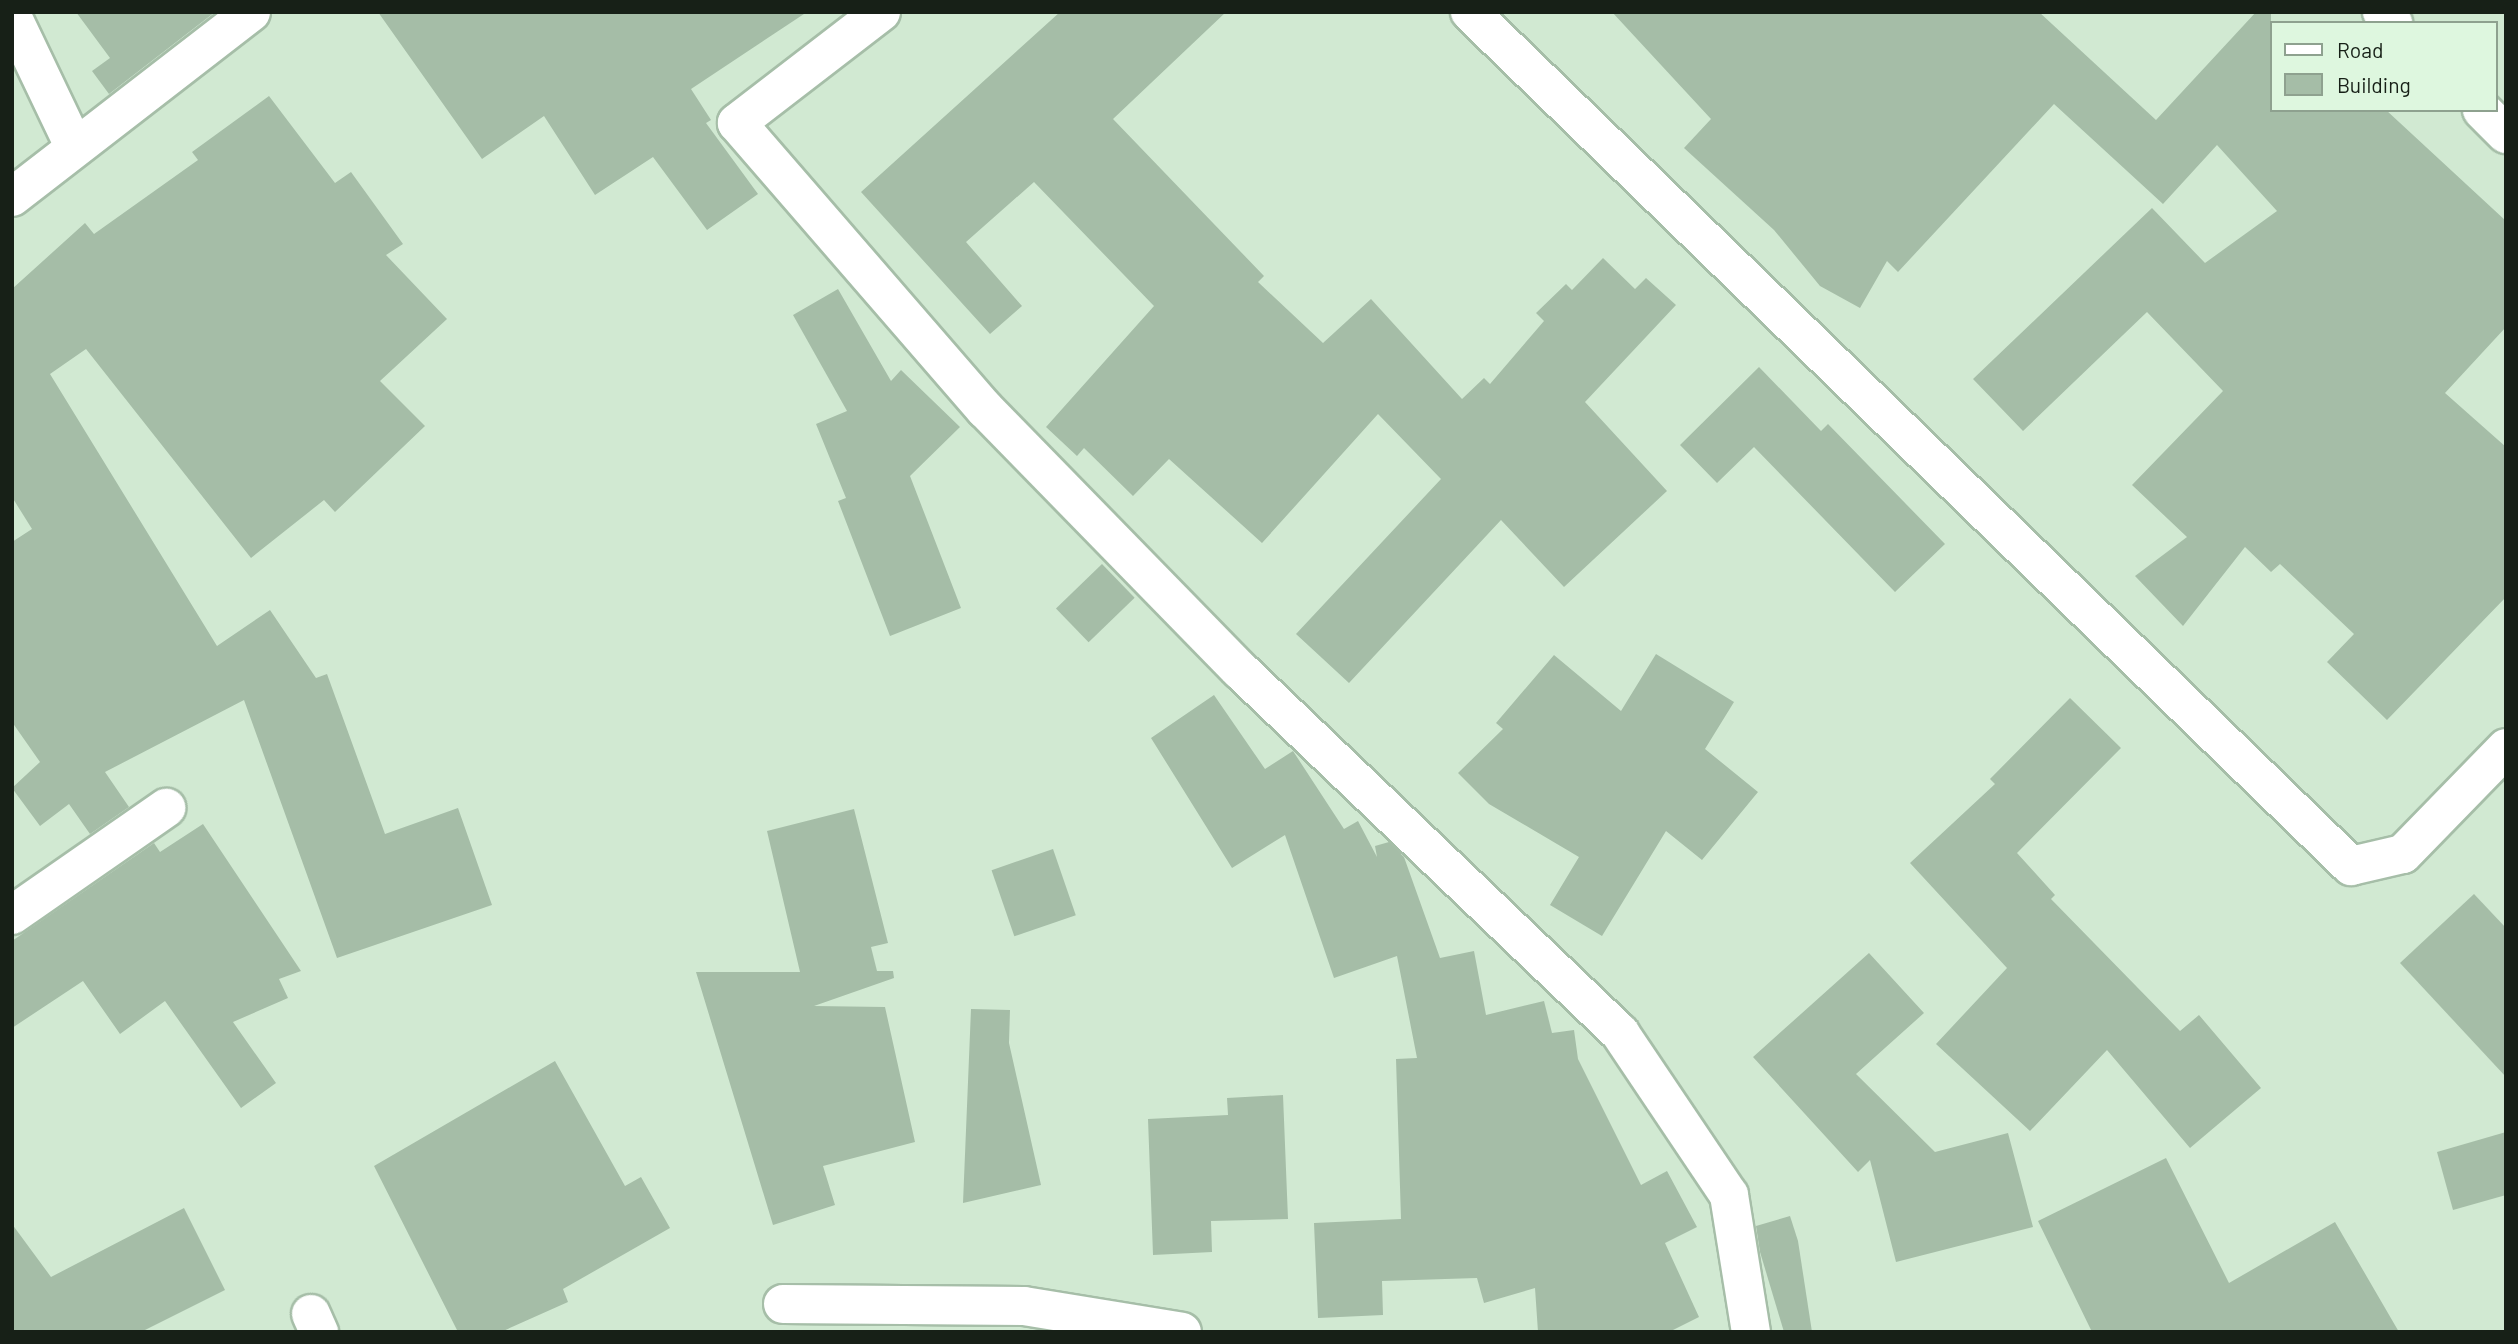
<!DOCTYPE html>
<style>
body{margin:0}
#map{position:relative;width:2518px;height:1344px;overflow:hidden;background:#d1e9d2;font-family:Barlow,sans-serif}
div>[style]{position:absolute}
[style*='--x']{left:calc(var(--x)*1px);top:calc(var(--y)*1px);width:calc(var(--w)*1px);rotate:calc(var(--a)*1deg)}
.building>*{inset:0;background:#a5bda7;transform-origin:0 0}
.roads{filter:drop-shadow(2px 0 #a6bea8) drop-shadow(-2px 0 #a6bea8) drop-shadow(0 2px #a6bea8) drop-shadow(0 -2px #a6bea8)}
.street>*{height:38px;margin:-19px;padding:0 19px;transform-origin:19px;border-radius:19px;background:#fff}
span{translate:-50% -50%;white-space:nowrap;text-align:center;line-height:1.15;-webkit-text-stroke:5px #def7df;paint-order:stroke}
.frame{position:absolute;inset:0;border:14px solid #172017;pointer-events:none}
.legend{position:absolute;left:2270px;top:21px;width:228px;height:91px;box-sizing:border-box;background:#def7df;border:2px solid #8ea18f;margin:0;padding:9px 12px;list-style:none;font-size:21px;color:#172017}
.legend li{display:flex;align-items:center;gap:14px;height:35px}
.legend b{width:35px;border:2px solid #8ea18f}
</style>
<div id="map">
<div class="building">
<div style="clip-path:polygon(76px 12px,215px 12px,109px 94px,92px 71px,110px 58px)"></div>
<div style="clip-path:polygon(378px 12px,807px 12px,691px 89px,711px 120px,706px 123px,758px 194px,707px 230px,653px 157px,595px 195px,544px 116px,482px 159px)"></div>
<div style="clip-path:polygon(1060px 12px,1226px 12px,1113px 119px,1264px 276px,1258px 282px,1323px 343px,1371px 299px,1462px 399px,1484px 378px,1490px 384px,1544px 321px,1536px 313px,1566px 284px,1572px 290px,1603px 258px,1635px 289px,1646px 278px,1676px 305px,1585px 402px,1667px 491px,1564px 587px,1501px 520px,1349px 683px,1296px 634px,1441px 479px,1378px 414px,1262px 543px,1169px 459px,1133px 496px,1084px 448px,1077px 456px,1046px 427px,1154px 306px,1034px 182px,966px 242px,1022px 306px,990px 334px,861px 192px)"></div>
<div style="clip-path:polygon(1612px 12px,2039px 12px,2156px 120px,2256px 12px,2271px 12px,2271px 110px,2386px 110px,2506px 221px,2506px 327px,2445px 393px,2506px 447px,2506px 597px,2387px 720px,2327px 662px,2354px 634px,2280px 564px,2271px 572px,2245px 547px,2183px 626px,2135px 576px,2187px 537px,2132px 485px,2223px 391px,2147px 312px,2023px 431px,1973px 379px,2152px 208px,2205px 263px,2277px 211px,2217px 145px,2163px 204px,2054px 104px,1898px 272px,1887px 261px,1860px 308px,1820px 286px,1774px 230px,1684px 148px,1711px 119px)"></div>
<div style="clip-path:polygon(269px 96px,335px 183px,351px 172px,403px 244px,386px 255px,447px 319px,380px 381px,425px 426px,335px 512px,324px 500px,251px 558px,86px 349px,50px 374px,217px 646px,270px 610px,316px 678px,327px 674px,385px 834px,458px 808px,492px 905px,337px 958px,244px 700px,105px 772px,129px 807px,90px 834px,69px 804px,40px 826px,12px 788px,40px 762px,12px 722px,12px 542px,32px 529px,12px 497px,12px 289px,85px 223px,94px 234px,198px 160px,192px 152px)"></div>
<div style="clip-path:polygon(838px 289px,891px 381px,901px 370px,960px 427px,910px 476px,961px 608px,890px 636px,838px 501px,846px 498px,816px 424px,847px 411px,793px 315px)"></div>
<div style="clip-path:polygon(1759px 367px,1821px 431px,1828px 424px,1945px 544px,1895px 592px,1754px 447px,1717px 483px,1680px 445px)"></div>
<div style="left:1102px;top:564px;width:47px;height:64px;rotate:46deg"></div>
<div style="clip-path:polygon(1656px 654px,1734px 702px,1705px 749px,1758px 792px,1702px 860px,1666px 831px,1602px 936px,1550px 905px,1579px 857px,1489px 804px,1458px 773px,1503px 729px,1496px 723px,1554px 655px,1621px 711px)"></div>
<div style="clip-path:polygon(1214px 695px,1265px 769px,1293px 751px,1344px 829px,1358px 821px,1377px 857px,1375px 846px,1389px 842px,1404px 857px,1440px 958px,1474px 951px,1486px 1015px,1544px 1001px,1552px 1033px,1574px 1030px,1578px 1059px,1641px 1185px,1667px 1171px,1697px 1227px,1665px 1243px,1699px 1317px,1669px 1332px,1538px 1332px,1535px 1288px,1484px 1303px,1477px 1278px,1382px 1281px,1383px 1315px,1318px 1318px,1314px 1223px,1401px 1219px,1396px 1059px,1417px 1058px,1397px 956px,1334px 978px,1285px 835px,1232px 868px,1151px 738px)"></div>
<div style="clip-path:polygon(2070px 698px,2121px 748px,2017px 853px,2055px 895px,2051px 899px,2180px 1031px,2199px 1015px,2261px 1088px,2190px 1148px,2107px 1050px,2030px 1131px,1936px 1044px,2007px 968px,1910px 863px,1995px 784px,1990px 779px)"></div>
<div style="clip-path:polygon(854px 809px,888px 943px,871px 947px,877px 971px,893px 971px,894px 978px,814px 1006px,885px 1007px,915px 1142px,823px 1166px,835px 1205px,773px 1225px,696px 972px,800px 972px,767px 831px)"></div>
<div style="clip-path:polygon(203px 824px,301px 971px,279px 979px,288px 998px,233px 1022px,276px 1083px,241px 1108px,165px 1001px,120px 1034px,83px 981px,12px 1028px,12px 941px,154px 843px,160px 852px)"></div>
<div style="left:1053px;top:849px;width:70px;height:65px;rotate:71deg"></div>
<div style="clip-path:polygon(2474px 894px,2506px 928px,2506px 1077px,2400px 963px)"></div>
<div style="clip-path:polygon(1869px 953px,1924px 1013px,1856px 1074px,1935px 1152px,2008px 1133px,2033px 1227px,1896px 1262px,1870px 1160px,1858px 1172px,1753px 1057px)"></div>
<div style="clip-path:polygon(971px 1009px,1010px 1010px,1009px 1043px,1041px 1185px,963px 1203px)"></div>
<div style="clip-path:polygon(555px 1061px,625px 1186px,641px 1177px,670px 1228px,563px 1289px,568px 1302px,501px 1332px,458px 1332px,374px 1166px)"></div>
<div style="clip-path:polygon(1283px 1095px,1288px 1219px,1211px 1221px,1212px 1252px,1153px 1255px,1148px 1119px,1228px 1115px,1227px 1098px)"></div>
<div style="clip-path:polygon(2506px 1132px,2506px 1195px,2453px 1210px,2437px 1152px)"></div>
<div style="clip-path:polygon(2166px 1158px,2229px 1283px,2335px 1222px,2399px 1332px,2092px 1332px,2038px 1221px)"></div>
<div style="clip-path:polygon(184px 1208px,225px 1290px,141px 1332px,12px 1332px,12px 1224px,51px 1277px)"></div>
<div style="clip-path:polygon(1790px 1216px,1798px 1241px,1812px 1332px,1784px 1332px,1760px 1252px,1756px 1226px)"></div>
</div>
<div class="roads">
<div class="street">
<div style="--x:881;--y:12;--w:182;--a:142.4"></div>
<div style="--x:737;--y:123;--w:379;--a:49.1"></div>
<div style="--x:985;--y:409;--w:365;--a:45.7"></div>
<div style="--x:1240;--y:670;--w:526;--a:43.69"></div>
<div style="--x:1620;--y:1033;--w:195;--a:56.1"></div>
<div style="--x:1729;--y:1195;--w:139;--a:80.9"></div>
<div style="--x:1470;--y:12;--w:1227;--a:44.11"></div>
<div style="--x:2351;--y:866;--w:53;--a:-13"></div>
<div style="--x:2403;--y:854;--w:148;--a:-45.8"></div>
<div style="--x:2382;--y:12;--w:16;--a:45"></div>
<div style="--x:12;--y:16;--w:144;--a:64.5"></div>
<div style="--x:2482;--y:110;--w:34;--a:45"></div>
<div style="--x:12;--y:197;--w:302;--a:-37.7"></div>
<div style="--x:12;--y:915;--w:188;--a:-34.8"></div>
<div style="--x:783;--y:1304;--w:241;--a:0.5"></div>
<div style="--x:1024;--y:1306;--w:160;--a:9.3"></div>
<div style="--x:311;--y:1314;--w:20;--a:66"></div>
</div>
</div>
<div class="frame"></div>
<ul class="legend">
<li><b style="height:9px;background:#fff"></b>Road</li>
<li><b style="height:19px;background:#a5bda7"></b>Building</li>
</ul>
</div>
